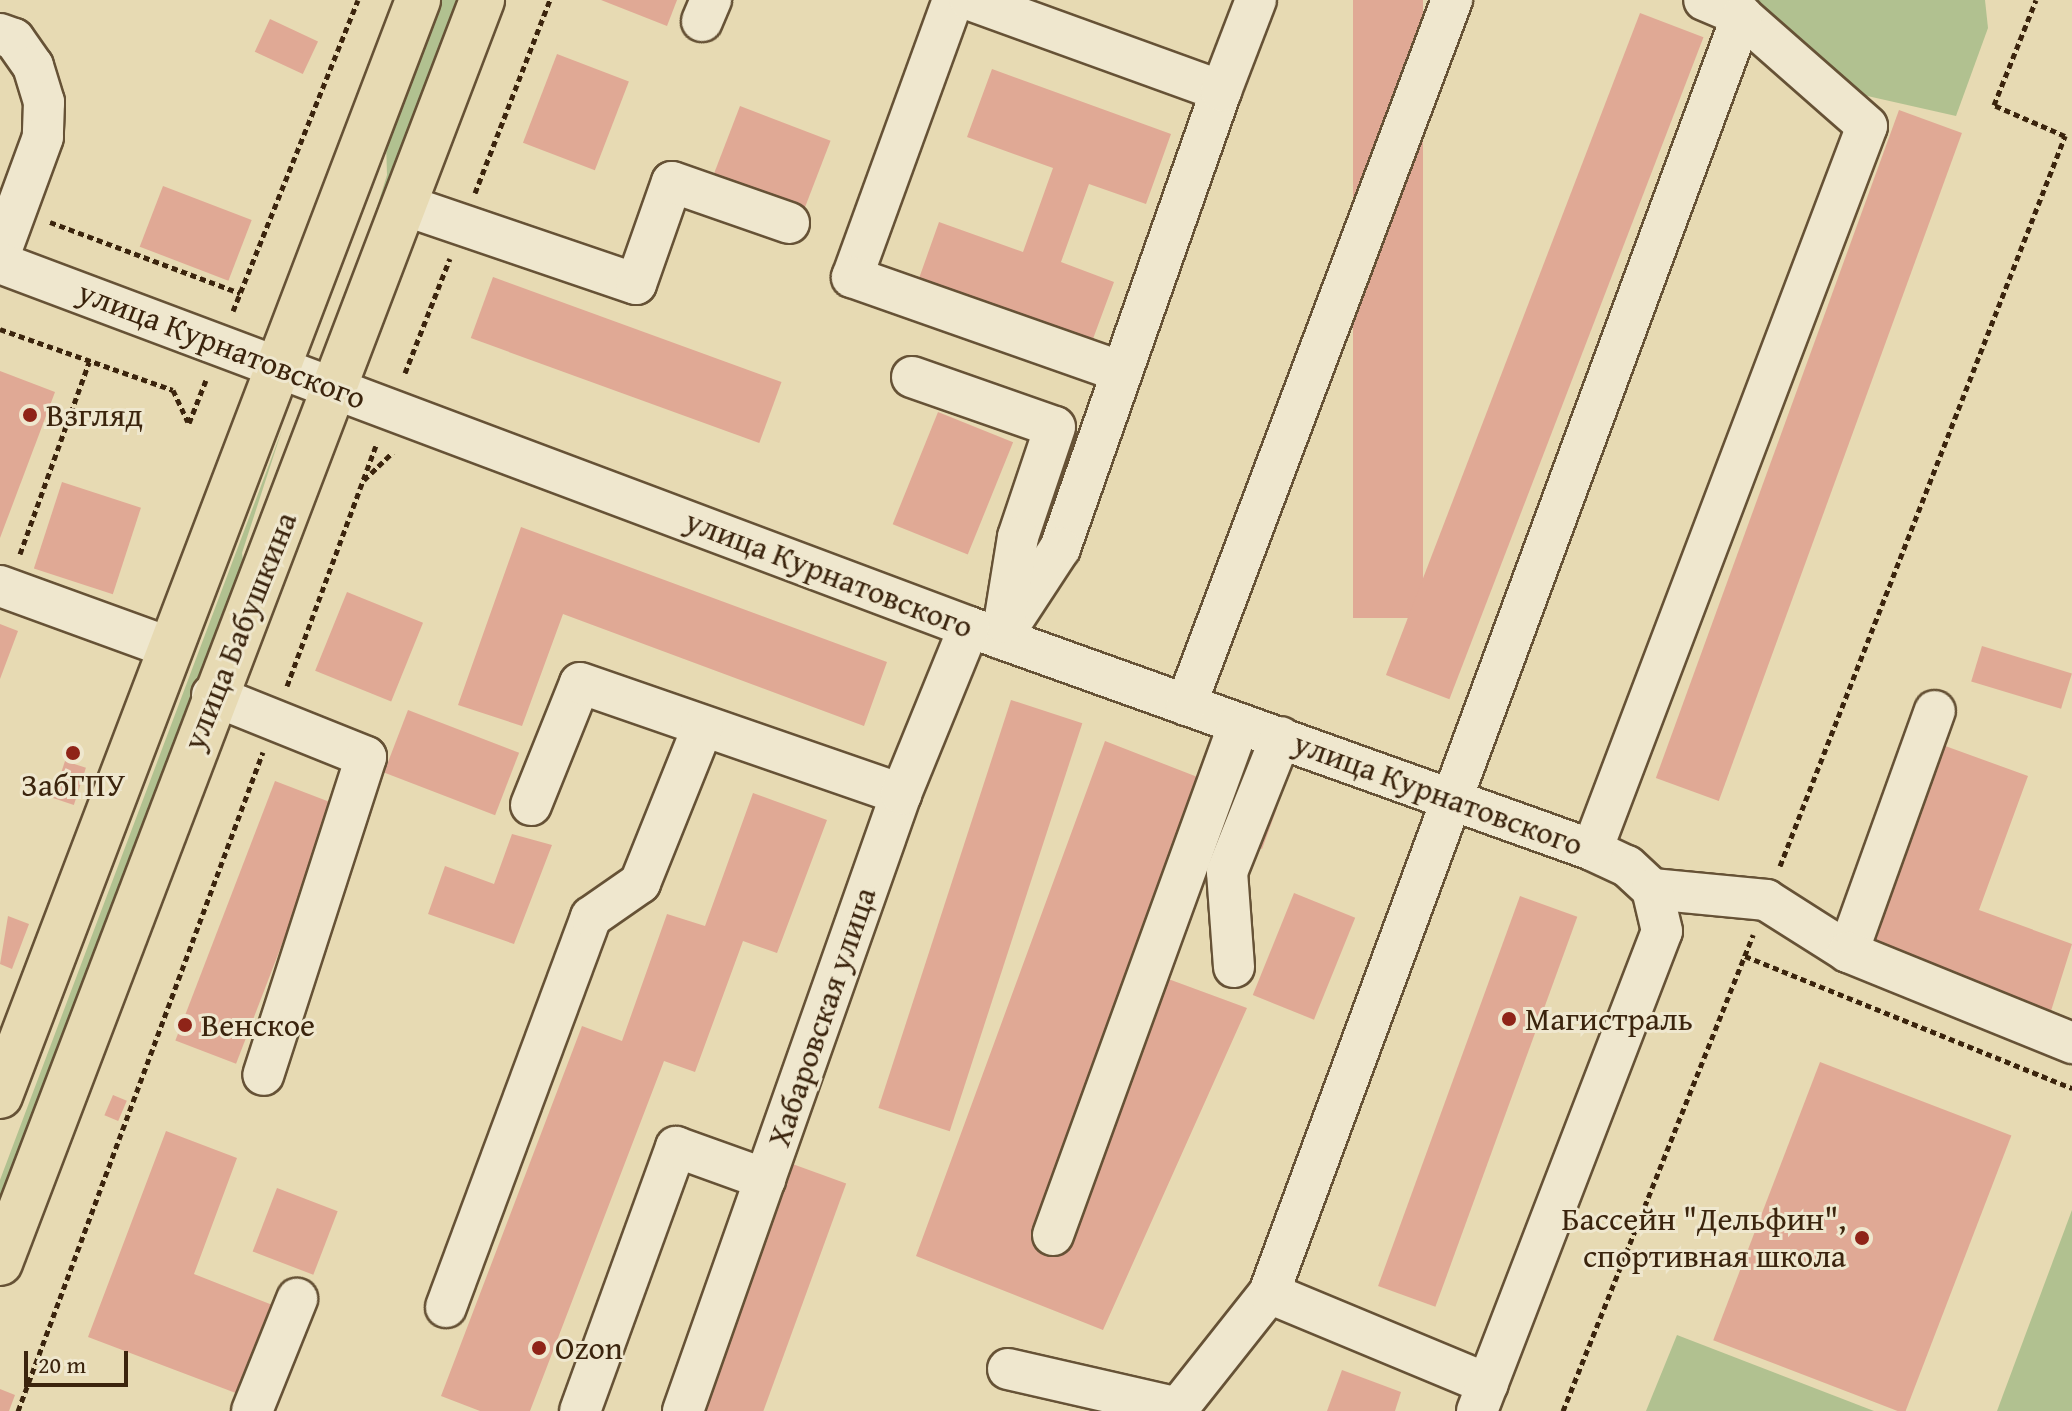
<!DOCTYPE html>
<meta charset="utf-8">
<style>
body{margin:0}
#map{position:relative;width:2072px;height:1411px;overflow:hidden;background:#e7dab3;font-family:"Gentium Book Plus",serif}
div>[style]{position:absolute}
[style*='--x']{left:calc(var(--x)*1px);top:calc(var(--y)*1px);width:calc(var(--w)*1px);rotate:calc(var(--a)*1deg)}
.green>*{inset:0;background:#b1c190}
.building>*{inset:0;background:#e0a995;transform-origin:0 0}
.path>*{height:5px;margin-top:-2.5px;transform-origin:0;background:repeating-linear-gradient(90deg,#3b240d 0 6px,transparent 0 10px)}
.roads{filter:drop-shadow(2px 0 #665236) drop-shadow(-2px 0 #665236) drop-shadow(0 2px #665236) drop-shadow(0 -2px #665236)}
.minor>*{height:40px;margin:-20px;padding:0 20px;transform-origin:20px;border-radius:20px;background:#efe7ce}
.major>*{height:44px;margin:-22px;padding:0 22px;transform-origin:22px;border-radius:22px;background:#e7dab3}
.dots>*{width:22px;height:22px;translate:-50% -50%;box-sizing:border-box;border:4px solid #efe7ce;border-radius:50%}
span{translate:-50% -50%;white-space:nowrap;text-align:center;line-height:1.15;-webkit-text-stroke:6px #efe7ce;paint-order:stroke}
.street-label{font-size:32px;color:#3b240d}
.poi-label{font-size:32px;color:#3b240d}
.left{translate:0 -50%;text-align:left}
.right{translate:-100% -50%;text-align:right}
.scale{position:absolute;left:24px;top:1351px;width:104px;height:36px;box-sizing:border-box;border:4px solid #3b240d;border-top:0;padding-left:10px;font-size:24px;line-height:28px;white-space:nowrap;color:#3b240d;-webkit-text-stroke:6px #efe7ce;paint-order:stroke}
</style>
<div id="map">
<div class="green">
<div style="clip-path:polygon(440px 0,460px 0,350px 294px,387px 175px,386px 141px)"></div>
<div style="clip-path:polygon(1737px 0,1985px 0,1988px 28px,1956px 116px,1863px 95px)"></div>
<div style="clip-path:polygon(282px 430px,242px 553px,245px 576px,0 1225px,0 1180px)"></div>
<div style="clip-path:polygon(2072px 1210px,2072px 1411px,1997px 1411px)"></div>
<div style="clip-path:polygon(1677px 1335px,1874px 1411px,1646px 1411px)"></div>
</div>
<div class="building">
<div style="clip-path:polygon(601px 0,677px 0,667px 26px)"></div>
<div style="left:1353px;top:0;width:70px;height:618px"></div>
<div style="left:1640px;top:13px;width:68px;height:709px;rotate:21deg"></div>
<div style="left:270px;top:19px;width:53px;height:36px;rotate:25deg"></div>
<div style="left:557px;top:54px;width:77px;height:95px;rotate:21deg"></div>
<div style="clip-path:polygon(992px 69px,1171px 134px,1146px 204px,1089px 184px,1061px 262px,1114px 282px,1090px 347px,917px 284px,939px 222px,1023px 252px,1053px 168px,967px 137px)"></div>
<div style="left:740px;top:106px;width:97px;height:74px;rotate:21deg"></div>
<div style="left:1899px;top:110px;width:67px;height:711px;rotate:20deg"></div>
<div style="left:163px;top:186px;width:95px;height:65px;rotate:21deg"></div>
<div style="left:493px;top:277px;width:307px;height:65px;rotate:20deg"></div>
<div style="clip-path:polygon(0 371px,55px 392px,0 538px)"></div>
<div style="left:938px;top:412px;width:81px;height:121px;rotate:22deg"></div>
<div style="left:62px;top:482px;width:83px;height:91px;rotate:18deg"></div>
<div style="clip-path:polygon(521px 527px,887px 662px,864px 726px,563px 614px,522px 726px,458px 705px)"></div>
<div style="left:347px;top:592px;width:82px;height:85px;rotate:22deg"></div>
<div style="clip-path:polygon(0 624px,18px 631px,0 679px)"></div>
<div style="left:1982px;top:646px;width:94px;height:37px;rotate:17deg"></div>
<div style="left:1011px;top:700px;width:75px;height:429px;rotate:18deg"></div>
<div style="left:408px;top:710px;width:119px;height:67px;rotate:21deg"></div>
<div style="clip-path:polygon(1105px 741px,1277px 808px,1262px 849px,1187px 820px,1133px 966px,1247px 1008px,1103px 1330px,916px 1256px)"></div>
<div style="clip-path:polygon(1937px 743px,2028px 776px,1979px 910px,2072px 944px,2051px 1011px,1865px 943px)"></div>
<div style="left:65px;top:761px;width:22px;height:39px;rotate:18deg"></div>
<div style="left:275px;top:781px;width:65px;height:278px;rotate:21deg"></div>
<div style="clip-path:polygon(753px 793px,827px 820px,777px 953px,743px 941px,695px 1072px,664px 1061px,530px 1411px,480px 1411px,441px 1396px,582px 1026px,622px 1041px,667px 914px,705px 926px)"></div>
<div style="clip-path:polygon(512px 834px,552px 845px,514px 944px,428px 914px,445px 866px,494px 884px)"></div>
<div style="left:1294px;top:893px;width:66px;height:110px;rotate:22deg"></div>
<div style="left:1520px;top:896px;width:61px;height:415px;rotate:20deg"></div>
<div style="clip-path:polygon(8px 916px,29px 924px,12px 969px,0 964px)"></div>
<div style="left:1820px;top:1062px;width:205px;height:298px;rotate:21deg"></div>
<div style="left:113px;top:1095px;width:15px;height:22px;rotate:23deg"></div>
<div style="clip-path:polygon(166px 1131px,237px 1158px,194px 1274px,275px 1306px,241px 1395px,88px 1337px)"></div>
<div style="left:787px;top:1162px;width:63px;height:265px;rotate:20deg"></div>
<div style="left:277px;top:1188px;width:65px;height:68px;rotate:21deg"></div>
<div style="clip-path:polygon(1342px 1370px,1401px 1392px,1395px 1411px,1327px 1411px)"></div>
<div style="clip-path:polygon(0 1389px,15px 1395px,9px 1411px,0 1411px)"></div>
</div>
<div class="path">
<div style="--x:475;--y:193;--w:207;--a:-68.8"></div>
<div style="--x:50;--y:222;--w:203;--a:20.5"></div>
<div style="--x:233;--y:311;--w:335;--a:-68.1"></div>
<div style="--x:0;--y:329;--w:183;--a:19.4"></div>
<div style="--x:173;--y:390;--w:35;--a:65"></div>
<div style="--x:405;--y:373;--w:123;--a:-68.6"></div>
<div style="--x:189;--y:423;--w:46;--a:-68.4"></div>
<div style="--x:364;--y:480;--w:40;--a:-44"></div>
<div style="--x:20;--y:554;--w:204;--a:-70.2"></div>
<div style="--x:287;--y:686;--w:256;--a:-69.7"></div>
<div style="--x:1780;--y:866;--w:784;--a:-68.67"></div>
<div style="--x:2065;--y:136;--w:77;--a:-156.4"></div>
<div style="--x:1994;--y:105;--w:113;--a:-68.2"></div>
<div style="--x:1745;--y:956;--w:353;--a:22"></div>
<div style="--x:18;--y:1411;--w:703;--a:-69.61"></div>
<div style="--x:1563;--y:1411;--w:513;--a:-68.24"></div>
</div>
<div class="roads">
<div class="minor">
<div style="--x:953;--y:0;--w:295;--a:110"></div>
<div style="--x:852;--y:277;--w:286;--a:19.4"></div>
<div style="--x:970;--y:0;--w:267;--a:19.9"></div>
<div style="--x:1221;--y:91;--w:485;--a:109.4"></div>
<div style="--x:1060;--y:548;--w:108;--a:123.2"></div>
<div style="--x:702;--y:21;--w:23;--a:-67"></div>
<div style="--x:0;--y:34;--w:15;--a:20"></div>
<div style="--x:14;--y:39;--w:33;--a:55"></div>
<div style="--x:33;--y:66;--w:38;--a:73"></div>
<div style="--x:44;--y:102;--w:35;--a:92"></div>
<div style="--x:43;--y:137;--w:125;--a:110.2"></div>
<div style="--x:1221;--y:91;--w:97;--a:-69"></div>
<div style="--x:404;--y:205;--w:245;--a:18.8"></div>
<div style="--x:636;--y:284;--w:108;--a:-70.6"></div>
<div style="--x:672;--y:182;--w:124;--a:19.3"></div>
<div style="--x:0;--y:263;--w:1035;--a:20.59"></div>
<div style="--x:969;--y:627;--w:662;--a:19.69"></div>
<div style="--x:1592;--y:850;--w:38;--a:25"></div>
<div style="--x:1627;--y:866;--w:34;--a:43"></div>
<div style="--x:912;--y:377;--w:151;--a:19.3"></div>
<div style="--x:1055;--y:427;--w:116;--a:108.6"></div>
<div style="--x:1018;--y:537;--w:87;--a:99.2"></div>
<div style="--x:0;--y:586;--w:181;--a:20"></div>
<div style="--x:212;--y:695;--w:166;--a:21.9"></div>
<div style="--x:366;--y:757;--w:334;--a:107.9"></div>
<div style="--x:1186;--y:705;--w:754;--a:-69.33"></div>
<div style="--x:531;--y:805;--w:131;--a:-68.1"></div>
<div style="--x:580;--y:683;--w:340;--a:19.1"></div>
<div style="--x:1592;--y:850;--w:774;--a:-69.2"></div>
<div style="--x:1867;--y:126;--w:167;--a:-138.7"></div>
<div style="--x:1742;--y:16;--w:41;--a:-157.2"></div>
<div style="--x:1652;--y:889;--w:115;--a:5.5"></div>
<div style="--x:1766;--y:900;--w:97;--a:32.4"></div>
<div style="--x:1848;--y:952;--w:256;--a:-70.2"></div>
<div style="--x:1848;--y:952;--w:242;--a:22.1"></div>
<div style="--x:1234;--y:967;--w:95;--a:-94.2"></div>
<div style="--x:1227;--y:872;--w:145;--a:-68.2"></div>
<div style="--x:1053;--y:1235;--w:544;--a:-70"></div>
<div style="--x:1269;--y:1293;--w:1362;--a:-69.68"></div>
<div style="--x:446;--y:1307;--w:416;--a:-69.6"></div>
<div style="--x:591;--y:917;--w:60;--a:-34.8"></div>
<div style="--x:640;--y:883;--w:169;--a:-68.1"></div>
<div style="--x:1008;--y:1369;--w:174;--a:12.9"></div>
<div style="--x:1178;--y:1408;--w:147;--a:-51.6"></div>
<div style="--x:1269;--y:1293;--w:237;--a:22.6"></div>
<div style="--x:252;--y:1411;--w:121;--a:-68.1"></div>
<div style="--x:580;--y:1411;--w:281;--a:-70"></div>
<div style="--x:676;--y:1147;--w:95;--a:19.8"></div>
<div style="--x:683;--y:1411;--w:654;--a:-70.54"></div>
<div style="--x:901;--y:794;--w:180;--a:-67.8"></div>
<div style="--x:1477;--y:1411;--w:514;--a:-68.92"></div>
<div style="--x:1662;--y:931;--w:43;--a:-103.4"></div>
</div>
<div class="major">
<div style="--x:0;--y:1096;--w:1173;--a:-69.12"></div>
<div style="--x:0;--y:1263;--w:1352;--a:-69.11"></div>
</div>
</div>
<div class="dots">
<div style="left:30px;top:415px;background:#8f2418"></div>
<div style="left:73px;top:753px;background:#8f2418"></div>
<div style="left:1509px;top:1019px;background:#8f2418"></div>
<div style="left:185px;top:1025px;background:#8f2418"></div>
<div style="left:1862px;top:1238px;background:#8f2418"></div>
<div style="left:539px;top:1348px;background:#8f2418"></div>
</div>
<div class="street-label">
<span style="left:222px;top:345px;rotate:21deg">улица Курнатовского</span>
<span style="left:829px;top:574px;rotate:21deg">улица Курнатовского</span>
<span style="left:240px;top:631px;rotate:-68deg">улица Бабушкина</span>
<span style="left:1438px;top:794px;rotate:20deg">улица Курнатовского</span>
<span style="left:822px;top:1017px;rotate:-71deg">Хабаровская улица</span>
</div>
<div class="poi-label">
<span class="left" style="left:46px;top:415px">Взгляд</span>
<span style="left:73px;top:785px">ЗабГПУ</span>
<span class="left" style="left:1525px;top:1019px">Магистраль</span>
<span class="left" style="left:201px;top:1025px">Венское</span>
<span class="right" style="left:1846px;top:1238px">Бассейн "Дельфин",<br>спортивная школа</span>
<span class="left" style="left:555px;top:1348px">Ozon</span>
</div>
<div class="scale">20 m</div>
</div>
